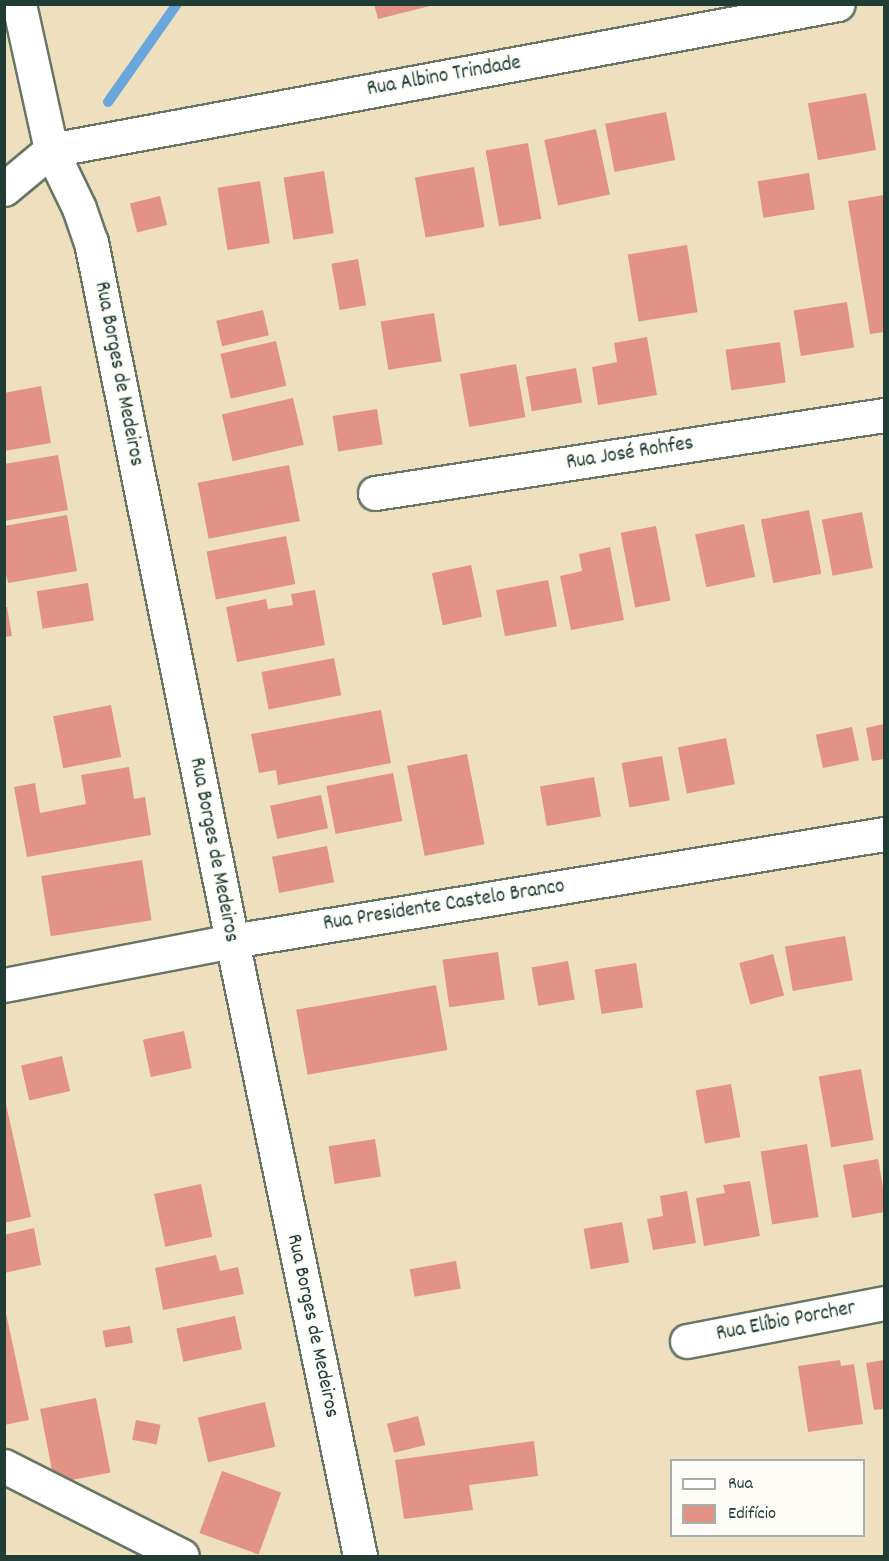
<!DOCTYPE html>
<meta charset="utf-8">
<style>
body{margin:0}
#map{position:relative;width:889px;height:1561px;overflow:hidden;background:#eee0bf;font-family:Dekko,sans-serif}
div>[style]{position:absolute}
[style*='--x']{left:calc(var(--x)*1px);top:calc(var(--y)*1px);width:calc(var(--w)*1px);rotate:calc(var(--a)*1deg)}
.stream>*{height:10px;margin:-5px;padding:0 5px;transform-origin:5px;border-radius:5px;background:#6aa6db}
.building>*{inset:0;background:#e29386;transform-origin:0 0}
.roads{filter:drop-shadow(2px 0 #677665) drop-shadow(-2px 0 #677665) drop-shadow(0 2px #677665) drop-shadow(0 -2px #677665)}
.street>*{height:33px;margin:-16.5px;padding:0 16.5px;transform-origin:16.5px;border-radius:16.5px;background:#fff}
span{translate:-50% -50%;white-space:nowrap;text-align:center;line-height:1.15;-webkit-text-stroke:5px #fdfcf7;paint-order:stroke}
.street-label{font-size:21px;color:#1f3d34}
.frame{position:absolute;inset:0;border:6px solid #1f3d34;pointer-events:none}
.legend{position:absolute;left:670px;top:1459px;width:195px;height:78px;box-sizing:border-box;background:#fdfcf7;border:2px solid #a4b0a9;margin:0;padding:8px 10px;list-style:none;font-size:18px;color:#1f3d34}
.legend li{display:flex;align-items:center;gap:12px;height:30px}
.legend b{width:30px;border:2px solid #a4b0a9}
</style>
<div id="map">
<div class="stream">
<div style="--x:108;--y:102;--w:120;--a:-54.9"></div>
</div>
<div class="building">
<div style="clip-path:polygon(374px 4px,434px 4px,434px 5px,378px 19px)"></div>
<div style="left:866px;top:93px;width:58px;height:59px;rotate:80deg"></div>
<div style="left:666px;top:112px;width:49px;height:62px;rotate:79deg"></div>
<div style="left:596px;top:129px;width:67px;height:53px;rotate:78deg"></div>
<div style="left:528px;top:143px;width:77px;height:43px;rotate:80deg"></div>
<div style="left:474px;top:167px;width:61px;height:60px;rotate:80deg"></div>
<div style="left:324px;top:171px;width:63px;height:41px;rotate:81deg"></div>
<div style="left:809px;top:173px;width:37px;height:52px;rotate:81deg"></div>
<div style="left:260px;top:181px;width:63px;height:43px;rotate:81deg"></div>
<div style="clip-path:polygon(884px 195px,884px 332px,870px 334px,848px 201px)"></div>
<div style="left:160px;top:196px;width:30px;height:31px;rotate:76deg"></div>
<div style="left:687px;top:245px;width:68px;height:60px;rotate:81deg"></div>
<div style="left:358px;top:259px;width:47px;height:27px;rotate:80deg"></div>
<div style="left:847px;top:302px;width:46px;height:54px;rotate:81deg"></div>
<div style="left:263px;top:310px;width:26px;height:48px;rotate:77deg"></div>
<div style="left:434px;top:313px;width:49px;height:54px;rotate:81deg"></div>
<div style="clip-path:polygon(647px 337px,657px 395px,598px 405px,592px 367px,617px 362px,614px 343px)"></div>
<div style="left:276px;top:341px;width:46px;height:57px;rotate:77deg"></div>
<div style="left:780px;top:342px;width:41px;height:55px;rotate:82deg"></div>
<div style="left:516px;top:364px;width:54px;height:57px;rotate:80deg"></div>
<div style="left:576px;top:368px;width:35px;height:51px;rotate:80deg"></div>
<div style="clip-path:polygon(41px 386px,51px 443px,4px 451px,4px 393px)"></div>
<div style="left:293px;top:398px;width:48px;height:73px;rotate:77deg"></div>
<div style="left:377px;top:409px;width:36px;height:45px;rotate:81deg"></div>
<div style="clip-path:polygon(58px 455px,68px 510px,4px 521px,4px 464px)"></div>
<div style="left:289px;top:465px;width:57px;height:93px;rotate:79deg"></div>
<div style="left:809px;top:510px;width:65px;height:49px;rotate:79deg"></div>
<div style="left:862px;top:512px;width:57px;height:41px;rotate:79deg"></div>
<div style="clip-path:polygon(67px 515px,77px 571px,8px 583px,4px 566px,4px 526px)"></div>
<div style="left:744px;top:524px;width:54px;height:50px;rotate:78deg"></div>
<div style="left:656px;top:526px;width:76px;height:36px;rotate:79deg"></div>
<div style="left:286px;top:536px;width:49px;height:81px;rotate:79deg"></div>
<div style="clip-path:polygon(610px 547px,624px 620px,571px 630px,560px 576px,582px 571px,579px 554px)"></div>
<div style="left:471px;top:565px;width:53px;height:40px;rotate:78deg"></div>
<div style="left:548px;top:580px;width:47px;height:53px;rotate:79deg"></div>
<div style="left:88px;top:583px;width:38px;height:52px;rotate:81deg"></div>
<div style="clip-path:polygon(315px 590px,325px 645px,237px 662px,226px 607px,266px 599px,268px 609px,293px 605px,291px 594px)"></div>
<div style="clip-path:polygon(4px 607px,7px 607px,12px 636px,4px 637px)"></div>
<div style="left:334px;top:658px;width:38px;height:74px;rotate:79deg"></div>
<div style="left:111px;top:705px;width:53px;height:59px;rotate:79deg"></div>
<div style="clip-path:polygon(381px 710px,391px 763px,278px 785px,276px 770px,259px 773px,251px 734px)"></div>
<div style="clip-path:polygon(884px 724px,884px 759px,872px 761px,866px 728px)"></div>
<div style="left:852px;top:727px;width:34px;height:37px;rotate:78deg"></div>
<div style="left:726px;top:738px;width:47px;height:49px;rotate:79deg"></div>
<div style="left:467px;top:754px;width:92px;height:61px;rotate:79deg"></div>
<div style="left:662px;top:756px;width:45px;height:41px;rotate:80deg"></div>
<div style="clip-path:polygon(129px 767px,134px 799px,145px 797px,151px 835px,27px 857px,14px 787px,35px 783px,40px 813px,86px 804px,81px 775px)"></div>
<div style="left:393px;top:773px;width:49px;height:68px;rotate:79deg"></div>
<div style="left:594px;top:777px;width:40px;height:55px;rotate:80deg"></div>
<div style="left:321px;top:795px;width:34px;height:52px;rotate:78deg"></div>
<div style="left:327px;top:846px;width:37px;height:56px;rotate:79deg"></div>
<div style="left:142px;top:860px;width:61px;height:102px;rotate:81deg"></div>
<div style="left:845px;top:936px;width:45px;height:61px;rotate:80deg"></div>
<div style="left:498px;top:952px;width:48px;height:56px;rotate:82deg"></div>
<div style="left:773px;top:954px;width:43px;height:35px;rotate:75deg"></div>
<div style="left:568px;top:961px;width:39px;height:37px;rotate:80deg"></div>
<div style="left:636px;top:963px;width:45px;height:42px;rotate:81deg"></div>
<div style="left:436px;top:985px;width:66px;height:142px;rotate:80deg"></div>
<div style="left:184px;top:1031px;width:38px;height:42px;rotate:78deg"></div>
<div style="left:62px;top:1056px;width:36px;height:42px;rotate:77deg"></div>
<div style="left:861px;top:1069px;width:72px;height:43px;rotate:80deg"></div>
<div style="left:731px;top:1084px;width:54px;height:36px;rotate:80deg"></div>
<div style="clip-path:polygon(4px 1095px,31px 1217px,4px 1223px)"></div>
<div style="left:375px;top:1139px;width:38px;height:47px;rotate:81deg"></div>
<div style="left:807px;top:1144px;width:74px;height:47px;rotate:81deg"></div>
<div style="clip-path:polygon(878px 1159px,884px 1193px,884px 1212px,852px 1218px,843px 1165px)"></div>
<div style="clip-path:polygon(750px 1181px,760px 1236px,704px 1246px,696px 1198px,725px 1193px,723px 1185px)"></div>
<div style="left:201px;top:1184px;width:54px;height:48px;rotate:78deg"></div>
<div style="clip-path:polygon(687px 1191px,696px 1243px,653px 1250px,647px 1219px,663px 1216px,660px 1196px)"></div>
<div style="left:622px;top:1222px;width:41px;height:39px;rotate:80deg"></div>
<div style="clip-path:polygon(34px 1228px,41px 1265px,4px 1273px,4px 1235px)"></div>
<div style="clip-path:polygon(216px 1255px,220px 1271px,238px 1267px,244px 1294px,163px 1310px,155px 1268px)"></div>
<div style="left:456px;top:1261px;width:28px;height:47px;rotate:80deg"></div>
<div style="clip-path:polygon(4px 1304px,29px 1420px,4px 1425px)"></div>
<div style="left:235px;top:1316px;width:34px;height:60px;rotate:78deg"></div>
<div style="left:130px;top:1326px;width:17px;height:28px;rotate:80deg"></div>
<div style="clip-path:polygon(840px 1360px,841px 1366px,854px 1364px,863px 1424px,808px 1432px,798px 1366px)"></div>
<div style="clip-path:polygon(884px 1360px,884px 1409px,874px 1410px,866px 1363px)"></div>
<div style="left:96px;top:1398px;width:76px;height:57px;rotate:79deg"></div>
<div style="left:265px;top:1402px;width:46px;height:69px;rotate:77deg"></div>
<div style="left:418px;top:1416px;width:30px;height:32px;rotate:76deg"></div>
<div style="left:136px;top:1420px;width:25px;height:20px;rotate:11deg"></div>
<div style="clip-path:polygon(534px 1441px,538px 1476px,469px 1485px,473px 1510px,404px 1519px,395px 1460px)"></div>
<div style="left:222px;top:1471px;width:63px;height:66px;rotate:20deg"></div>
</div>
<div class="roads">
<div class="street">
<div style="--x:19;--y:4;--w:149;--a:77.6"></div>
<div style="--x:51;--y:150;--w:64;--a:64.2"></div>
<div style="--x:79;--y:208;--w:36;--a:71"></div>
<div style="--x:91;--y:242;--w:713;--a:78.6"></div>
<div style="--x:232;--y:941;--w:628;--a:78.24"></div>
<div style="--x:4;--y:189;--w:61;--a:-39.7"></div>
<div style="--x:51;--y:150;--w:800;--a:-10.51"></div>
<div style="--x:375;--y:493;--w:515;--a:-8.71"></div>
<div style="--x:4;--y:985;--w:232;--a:-10.9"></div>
<div style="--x:232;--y:941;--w:661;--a:-9.32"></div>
<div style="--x:687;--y:1341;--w:201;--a:-10.9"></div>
<div style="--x:4;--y:1466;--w:199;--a:26.8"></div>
</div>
</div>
<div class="street-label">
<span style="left:444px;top:77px;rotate:-10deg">Rua Albino Trindade</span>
<span style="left:118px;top:374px;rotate:79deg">Rua Borges de Medeiros</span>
<span style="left:630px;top:454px;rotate:-9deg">Rua José Rohfes</span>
<span style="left:213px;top:850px;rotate:79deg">Rua Borges de Medeiros</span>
<span style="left:444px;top:906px;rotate:-9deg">Rua Presidente Castelo Branco</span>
<span style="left:786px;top:1322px;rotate:-11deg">Rua Elíbio Porcher</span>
<span style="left:312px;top:1326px;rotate:78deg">Rua Borges de Medeiros</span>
</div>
<div class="frame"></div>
<ul class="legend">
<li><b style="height:8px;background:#fff"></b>Rua</li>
<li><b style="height:16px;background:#e29386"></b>Edifício</li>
</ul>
</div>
